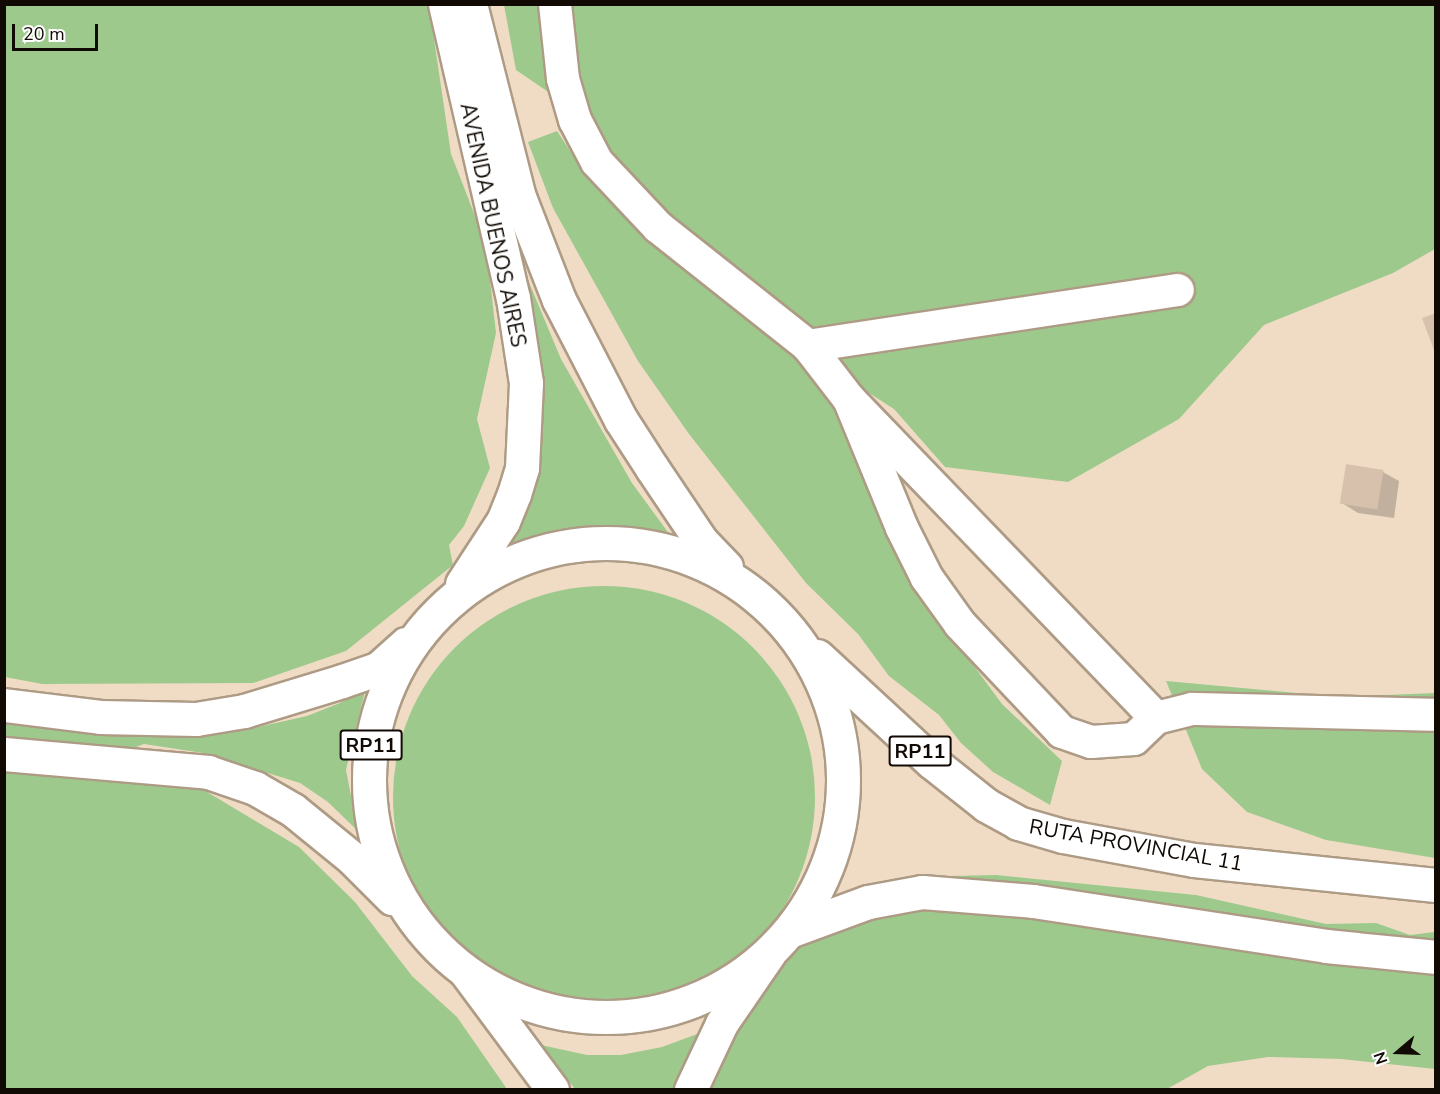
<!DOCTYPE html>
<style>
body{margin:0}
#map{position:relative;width:1440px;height:1094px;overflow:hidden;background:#f0dcc5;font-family:"Nunito Sans",sans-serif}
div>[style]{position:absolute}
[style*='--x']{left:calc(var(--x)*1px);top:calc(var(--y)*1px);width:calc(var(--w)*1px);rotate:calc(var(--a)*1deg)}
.green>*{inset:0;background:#9dca8c}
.round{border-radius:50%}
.shadow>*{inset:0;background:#0003}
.building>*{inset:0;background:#d7c1ac;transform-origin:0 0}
.roads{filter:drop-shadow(2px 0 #ae9b85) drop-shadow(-2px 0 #ae9b85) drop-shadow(0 2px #ae9b85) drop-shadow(0 -2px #ae9b85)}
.minor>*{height:32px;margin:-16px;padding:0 16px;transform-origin:16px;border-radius:16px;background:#fff}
.major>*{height:33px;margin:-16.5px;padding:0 16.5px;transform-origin:16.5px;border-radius:16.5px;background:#fff}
.major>.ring{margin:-16.5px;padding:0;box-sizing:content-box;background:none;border:33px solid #fff;border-radius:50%}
span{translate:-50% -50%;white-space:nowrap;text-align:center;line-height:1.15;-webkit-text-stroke:4.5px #fff;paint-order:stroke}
.shield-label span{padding:2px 4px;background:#fff;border:2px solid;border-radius:4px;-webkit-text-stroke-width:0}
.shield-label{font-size:20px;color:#110a04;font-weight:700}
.street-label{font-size:21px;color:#110a04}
.frame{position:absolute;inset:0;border:6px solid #110a04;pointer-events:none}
.north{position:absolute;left:1368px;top:1022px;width:60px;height:60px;-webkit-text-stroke:4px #fff;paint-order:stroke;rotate:251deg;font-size:16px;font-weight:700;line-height:24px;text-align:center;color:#110a04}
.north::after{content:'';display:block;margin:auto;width:21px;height:27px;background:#110a04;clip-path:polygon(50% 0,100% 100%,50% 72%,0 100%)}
.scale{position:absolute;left:12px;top:24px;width:86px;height:27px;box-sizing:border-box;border:3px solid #110a04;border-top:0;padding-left:8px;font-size:18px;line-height:21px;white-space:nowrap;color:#110a04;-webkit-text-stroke:4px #fff;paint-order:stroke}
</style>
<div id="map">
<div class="green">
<div style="clip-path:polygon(4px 5px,429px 5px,451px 154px,486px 244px,496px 333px,477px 419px,490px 468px,464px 526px,449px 545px,453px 565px,346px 651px,253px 683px,42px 684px,5px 677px)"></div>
<div style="clip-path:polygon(504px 5px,1435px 5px,1435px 249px,1393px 273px,1264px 325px,1179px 419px,1068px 482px,945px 467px,894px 409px,847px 379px,666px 215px,582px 115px,516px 70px)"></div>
<div style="clip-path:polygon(557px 131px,575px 158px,691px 271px,806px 368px,845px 424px,951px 635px,1002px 704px,1062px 761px,1050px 805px,993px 772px,961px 743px,939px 715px,889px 676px,858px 634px,806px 583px,689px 434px,638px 361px,553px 208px,528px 142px)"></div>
<div style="clip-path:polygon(502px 218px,561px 359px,632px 483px,670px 535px,661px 546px,616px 538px,579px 538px,535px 544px,506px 555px,526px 509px,538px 461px)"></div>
<div class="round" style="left:393px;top:586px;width:422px;height:422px"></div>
<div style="clip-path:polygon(1166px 681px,1339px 697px,1435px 693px,1435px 858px,1326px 840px,1247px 812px,1202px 769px)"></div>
<div style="clip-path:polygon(366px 687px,346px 770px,354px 812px,366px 839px,328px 802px,300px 783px,203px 753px,144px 744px,99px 761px,5px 750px,5px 719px,206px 732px,258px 727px,307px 716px,340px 703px)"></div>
<div style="clip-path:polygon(4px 764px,105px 780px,154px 781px,202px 789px,299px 847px,355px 902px,412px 976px,457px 1017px,507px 1089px,5px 1089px)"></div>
<div style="clip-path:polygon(996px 875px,1196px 895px,1326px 924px,1376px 923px,1410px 935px,1435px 932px,1435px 1069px,1341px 1059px,1268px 1057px,1208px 1066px,1167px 1089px,701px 1090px,747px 1001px,797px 947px,841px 914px,950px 876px)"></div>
<div style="clip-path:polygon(708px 1030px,677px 1089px,575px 1089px,541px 1045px,587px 1055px,621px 1055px,662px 1047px)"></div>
</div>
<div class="shadow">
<div style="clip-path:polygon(1383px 472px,1399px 481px,1394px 518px,1358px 513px,1342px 503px)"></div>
</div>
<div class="building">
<div style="clip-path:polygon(1436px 313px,1436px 353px,1435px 353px,1422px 318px)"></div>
<div style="left:1346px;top:464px;width:38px;height:40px;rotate:9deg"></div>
</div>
<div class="roads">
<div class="minor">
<div style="--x:555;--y:4;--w:75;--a:83.9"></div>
<div style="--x:563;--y:79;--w:43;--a:73.7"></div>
<div style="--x:575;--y:120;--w:47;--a:62.4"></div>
<div style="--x:597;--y:162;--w:89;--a:46.8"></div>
<div style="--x:658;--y:227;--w:191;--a:38.4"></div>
<div style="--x:808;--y:346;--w:67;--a:52.3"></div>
<div style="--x:849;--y:399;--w:443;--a:46.1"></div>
<div style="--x:1156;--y:718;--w:30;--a:136"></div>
<div style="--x:1134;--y:739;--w:43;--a:176"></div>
<div style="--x:1091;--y:742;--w:31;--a:-161"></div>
<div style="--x:1062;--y:732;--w:149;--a:-133.4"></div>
<div style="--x:960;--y:624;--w:57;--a:-125.7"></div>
<div style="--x:927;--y:578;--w:56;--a:-116.6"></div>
<div style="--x:902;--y:528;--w:139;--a:-112.3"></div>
<div style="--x:808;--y:346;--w:374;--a:-8.6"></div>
<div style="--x:1156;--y:718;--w:37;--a:-14"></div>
<div style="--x:1192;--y:709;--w:244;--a:1.4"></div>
<div style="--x:467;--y:974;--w:144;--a:53.4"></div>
<div style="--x:691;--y:1090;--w:73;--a:-64.8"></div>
<div style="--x:722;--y:1024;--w:85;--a:-55.6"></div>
</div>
<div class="major">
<div style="--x:445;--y:4;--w:302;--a:77"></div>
<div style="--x:513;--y:298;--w:86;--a:81.3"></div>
<div style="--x:526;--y:383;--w:85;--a:92.7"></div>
<div style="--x:522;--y:468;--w:27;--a:107"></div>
<div style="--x:514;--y:494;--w:29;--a:112"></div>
<div style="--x:503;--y:521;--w:75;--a:123.1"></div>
<div style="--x:470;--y:4;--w:199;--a:75.8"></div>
<div style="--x:519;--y:197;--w:110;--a:68.8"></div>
<div style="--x:559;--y:300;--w:135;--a:62.7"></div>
<div style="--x:621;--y:420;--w:57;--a:57.1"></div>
<div style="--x:652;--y:468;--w:88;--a:56.1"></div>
<div style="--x:701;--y:541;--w:36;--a:46"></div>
<div class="ring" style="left:369px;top:543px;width:441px;height:441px"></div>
<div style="--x:817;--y:656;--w:156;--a:42.7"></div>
<div style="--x:932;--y:762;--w:69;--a:38.5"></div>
<div style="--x:986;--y:805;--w:37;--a:29"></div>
<div style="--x:1018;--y:823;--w:47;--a:16.1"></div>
<div style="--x:1063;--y:836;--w:133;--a:10.4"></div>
<div style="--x:1194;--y:860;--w:243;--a:5.9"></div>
<div style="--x:4;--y:705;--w:97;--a:7.1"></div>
<div style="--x:100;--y:717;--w:96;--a:1.2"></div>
<div style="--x:196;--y:719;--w:49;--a:-9.5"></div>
<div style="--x:244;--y:711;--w:102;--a:-17"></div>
<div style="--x:342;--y:681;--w:39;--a:-19"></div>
<div style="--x:379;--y:668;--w:36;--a:-42"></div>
<div style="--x:4;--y:754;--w:205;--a:5"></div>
<div style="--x:208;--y:772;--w:50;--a:18.8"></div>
<div style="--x:255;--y:788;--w:44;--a:30.1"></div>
<div style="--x:293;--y:810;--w:76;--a:39.1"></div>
<div style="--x:352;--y:858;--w:57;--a:45"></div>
<div style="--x:792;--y:930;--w:81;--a:-20.2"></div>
<div style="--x:868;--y:902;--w:55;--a:-10.5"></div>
<div style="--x:922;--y:892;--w:111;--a:4.6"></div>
<div style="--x:1033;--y:901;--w:296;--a:8.7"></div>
<div style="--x:1326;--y:946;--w:111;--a:5.7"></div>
</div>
</div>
<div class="shield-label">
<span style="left:371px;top:745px">RP11</span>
<span style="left:920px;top:751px">RP11</span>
</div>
<div class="street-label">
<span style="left:493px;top:225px;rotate:78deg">AVENIDA BUENOS AIRES</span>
<span style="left:1136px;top:845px;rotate:10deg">RUTA PROVINCIAL 11</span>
</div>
<div class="frame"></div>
<div class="north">N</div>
<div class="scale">20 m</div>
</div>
